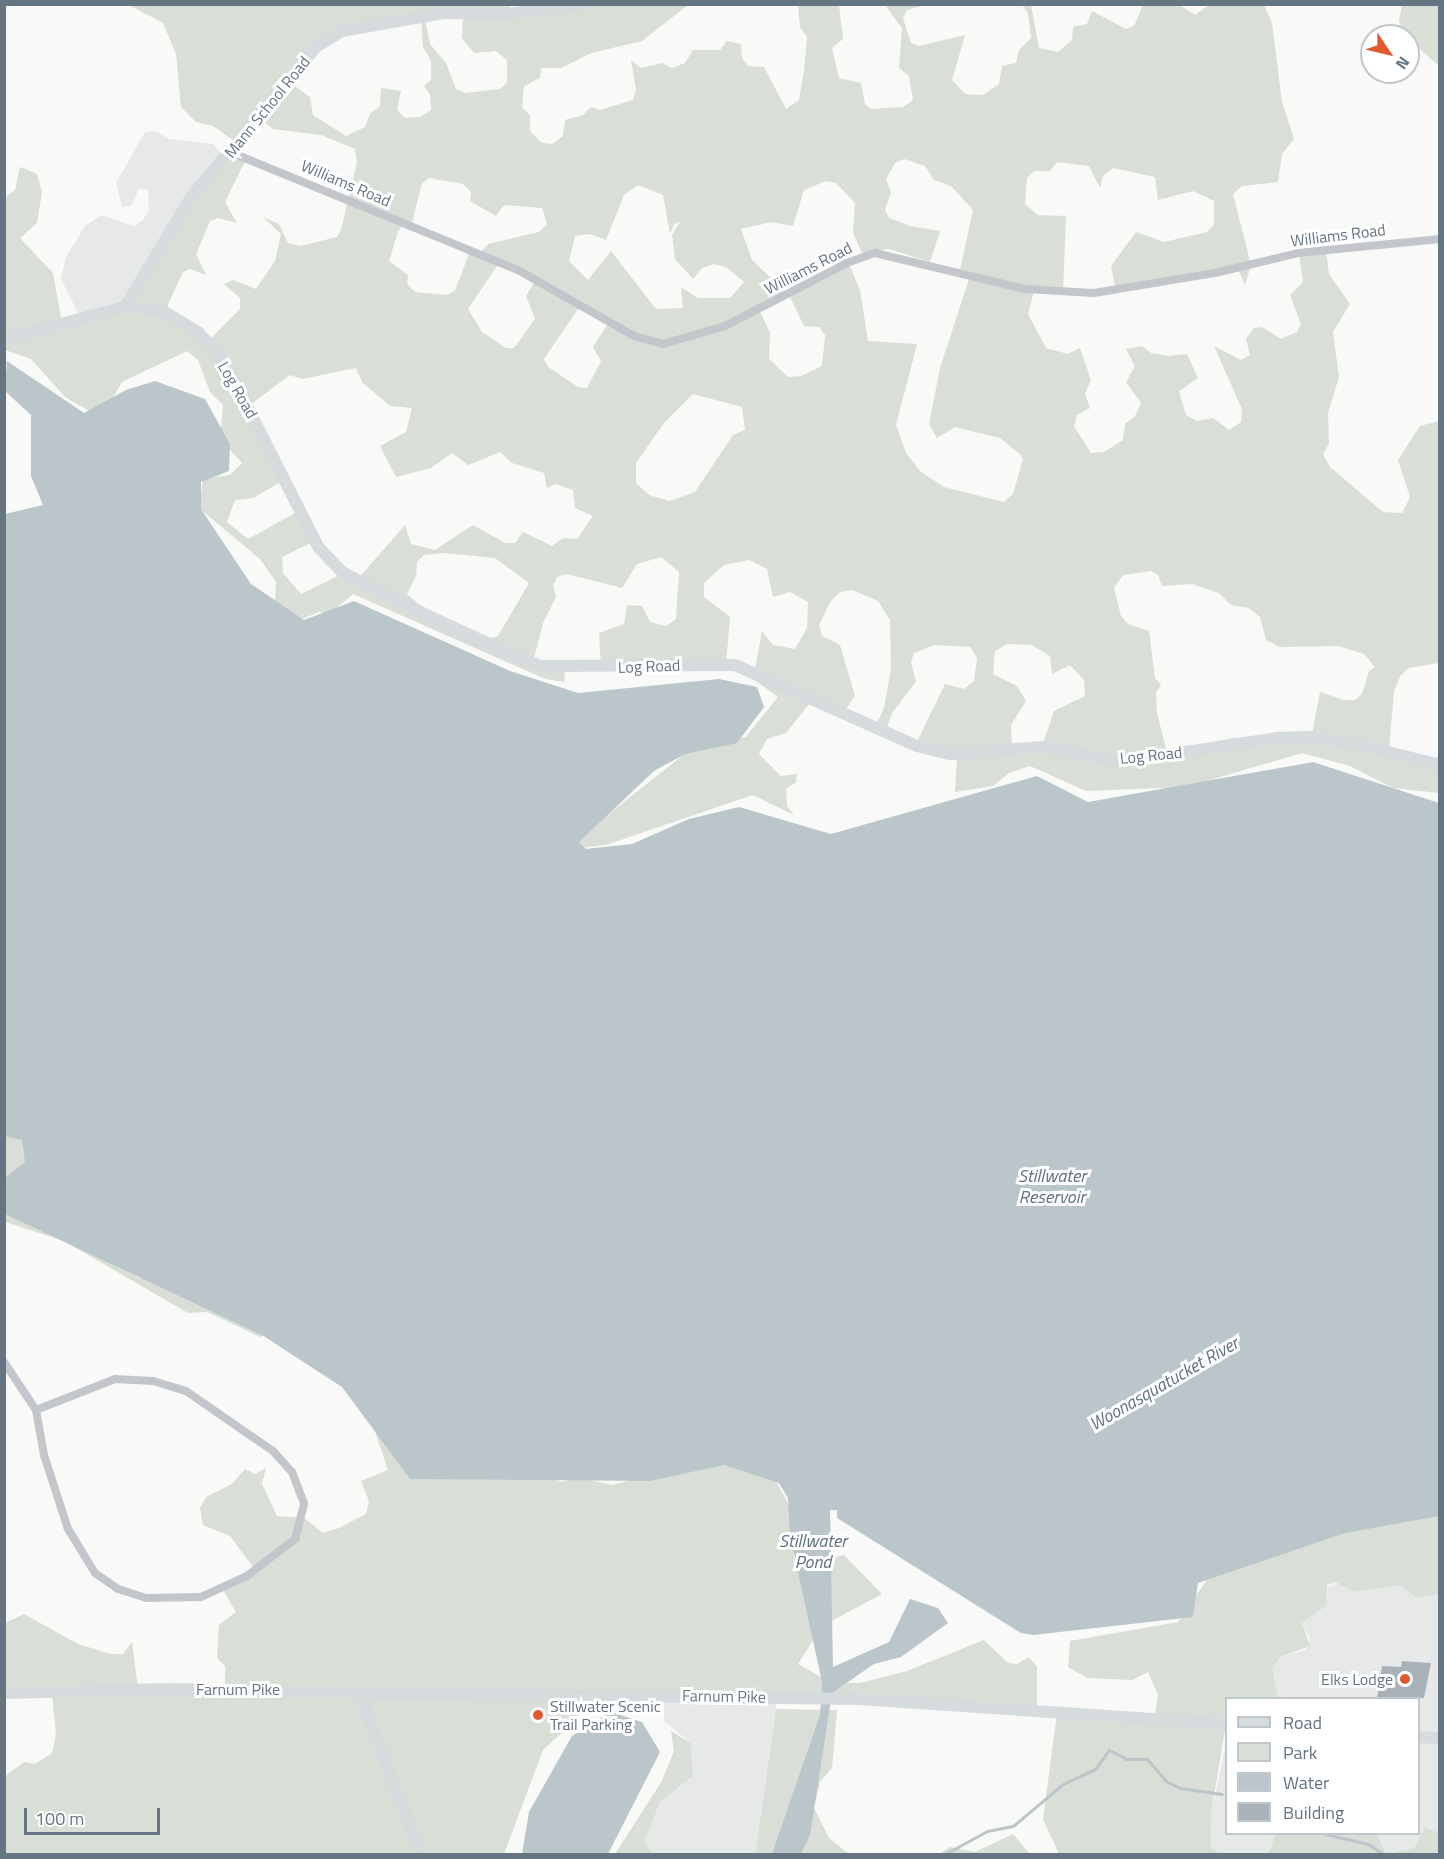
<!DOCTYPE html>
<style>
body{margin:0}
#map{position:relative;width:1444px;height:1859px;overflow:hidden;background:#f9f9f7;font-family:"Titillium Web",sans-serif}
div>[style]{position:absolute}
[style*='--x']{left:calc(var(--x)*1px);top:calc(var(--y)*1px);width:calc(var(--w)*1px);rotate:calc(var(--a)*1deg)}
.built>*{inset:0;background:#e7e8e8}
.green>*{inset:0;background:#d9ded6}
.water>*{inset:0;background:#bac6ca}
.stream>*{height:3px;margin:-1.5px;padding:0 1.5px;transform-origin:1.5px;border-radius:1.5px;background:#bac6ca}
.building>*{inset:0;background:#a9b2b8}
.street>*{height:8px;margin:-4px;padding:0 4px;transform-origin:4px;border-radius:4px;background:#c3c7cb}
.secondary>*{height:12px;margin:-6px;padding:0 6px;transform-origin:6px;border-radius:6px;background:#d6dbde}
.primary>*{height:12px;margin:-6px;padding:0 6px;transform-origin:6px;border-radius:6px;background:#d6dbde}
.dots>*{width:16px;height:16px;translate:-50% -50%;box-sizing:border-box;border:3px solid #fff;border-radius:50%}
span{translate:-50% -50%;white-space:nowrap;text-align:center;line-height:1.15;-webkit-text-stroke:6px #fff;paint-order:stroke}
.street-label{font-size:16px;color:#657582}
.poi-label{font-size:16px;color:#657582}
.right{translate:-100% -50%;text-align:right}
.left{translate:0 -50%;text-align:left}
.water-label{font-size:18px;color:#5f747c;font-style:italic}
.frame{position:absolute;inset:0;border:6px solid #657582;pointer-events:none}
.legend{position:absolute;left:1225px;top:1697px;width:195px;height:138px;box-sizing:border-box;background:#fff;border:2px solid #c1c8cd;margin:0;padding:8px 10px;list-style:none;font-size:18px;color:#657582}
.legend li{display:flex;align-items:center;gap:12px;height:30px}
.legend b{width:30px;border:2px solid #c1c8cd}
.north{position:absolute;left:1360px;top:24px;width:60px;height:60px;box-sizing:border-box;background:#fff;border:2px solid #c1c8cd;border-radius:50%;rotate:125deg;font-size:16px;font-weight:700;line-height:24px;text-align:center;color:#657582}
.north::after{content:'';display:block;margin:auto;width:21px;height:27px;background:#e2592e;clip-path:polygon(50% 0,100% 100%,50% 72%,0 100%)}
.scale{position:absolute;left:24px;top:1808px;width:136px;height:27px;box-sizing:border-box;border:3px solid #657582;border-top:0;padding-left:8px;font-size:18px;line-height:21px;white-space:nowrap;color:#657582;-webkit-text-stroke:4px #fff;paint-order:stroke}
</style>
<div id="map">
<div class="built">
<div style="clip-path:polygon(155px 131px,169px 139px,213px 144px,226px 159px,126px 308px,81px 319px,61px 279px,66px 257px,85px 226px,101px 215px,134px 226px,143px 220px,149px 210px,148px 189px,139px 189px,131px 206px,122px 207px,116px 183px,145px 132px)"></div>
<div style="clip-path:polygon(1336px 1582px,1354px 1592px,1399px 1584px,1417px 1598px,1439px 1594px,1439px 1833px,1425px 1827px,1414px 1848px,1386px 1854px,1377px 1834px,1418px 1834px,1418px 1698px,1278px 1698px,1273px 1691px,1272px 1668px,1280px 1657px,1305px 1650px,1310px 1639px,1302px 1623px,1326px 1606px,1325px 1590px)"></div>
<div style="clip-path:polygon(664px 1698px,777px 1699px,755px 1854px,652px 1854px,645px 1841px,660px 1802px,693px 1776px,691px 1743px,664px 1721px)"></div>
<div style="clip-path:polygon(1226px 1743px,1226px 1834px,1276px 1834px,1268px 1854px,1220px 1854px,1209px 1846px,1211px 1814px)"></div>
</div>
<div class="green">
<div style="clip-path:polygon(evenodd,510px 4px,510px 13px,587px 4px,688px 5px,642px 41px,591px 53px,561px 68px,541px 68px,540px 78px,524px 86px,522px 107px,530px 115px,530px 131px,542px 143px,552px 144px,563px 136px,565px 120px,583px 115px,591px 107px,600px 110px,633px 100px,636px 90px,631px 60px,641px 68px,662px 63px,672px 68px,685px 63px,693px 50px,720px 50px,727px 41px,741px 44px,742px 58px,748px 66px,764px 67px,786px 109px,799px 100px,804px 71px,807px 37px,800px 27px,798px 5px,839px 5px,843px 39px,832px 48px,839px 78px,861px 83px,865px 104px,871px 109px,903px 107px,913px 100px,909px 76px,899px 68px,902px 28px,885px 5px,925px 5px,907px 10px,903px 18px,911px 43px,919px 46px,965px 35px,952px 80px,965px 94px,983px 95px,999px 84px,1002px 66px,1016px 63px,1019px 50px,1031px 38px,1028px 13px,1022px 5px,1031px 5px,1039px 48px,1058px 52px,1072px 40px,1073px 27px,1087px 24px,1092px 11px,1126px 29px,1134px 26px,1143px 5px,1180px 5px,1195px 15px,1209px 5px,1264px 5px,1272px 23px,1282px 102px,1294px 139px,1282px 154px,1278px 182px,1242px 186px,1233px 194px,1251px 265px,1245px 285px,1239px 271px,1116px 290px,1111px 266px,1136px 232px,1164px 242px,1207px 232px,1214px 225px,1214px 201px,1193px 191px,1158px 200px,1155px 177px,1113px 168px,1103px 176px,1100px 188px,1089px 166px,1057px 162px,1050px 171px,1034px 171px,1027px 178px,1025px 204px,1038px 215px,1066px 216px,1063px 291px,1034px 291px,1028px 314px,1046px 348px,1068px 354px,1080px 348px,1091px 380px,1085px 394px,1090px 408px,1077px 415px,1074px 426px,1091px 453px,1104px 452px,1123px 440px,1125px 424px,1135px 416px,1141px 403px,1126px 382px,1135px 366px,1126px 349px,1142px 346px,1151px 353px,1169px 356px,1187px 354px,1198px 378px,1179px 391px,1186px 415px,1197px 421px,1213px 418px,1229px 430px,1241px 422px,1242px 409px,1214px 346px,1241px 360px,1250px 355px,1246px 339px,1254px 328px,1262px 327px,1281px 339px,1297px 332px,1301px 324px,1290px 295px,1303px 282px,1299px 253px,1326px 251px,1329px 274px,1350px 304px,1333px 332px,1339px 377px,1328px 413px,1329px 444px,1323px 454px,1330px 467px,1383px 512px,1402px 513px,1410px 497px,1398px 460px,1420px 426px,1439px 421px,1439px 663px,1409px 668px,1401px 675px,1394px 691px,1389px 749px,1435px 762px,1439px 753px,1439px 793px,1393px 788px,1350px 766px,1302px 753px,1186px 787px,1086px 791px,1030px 766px,1009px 773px,993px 786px,955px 792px,957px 755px,916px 744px,945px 684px,964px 689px,974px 681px,977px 658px,970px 647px,935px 645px,914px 653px,911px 662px,916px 682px,892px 713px,886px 731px,875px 727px,884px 708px,891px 669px,890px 620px,878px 601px,852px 590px,840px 592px,830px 602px,819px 625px,822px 636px,840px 645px,855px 696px,844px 712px,813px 699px,786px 733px,767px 739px,759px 754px,781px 776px,797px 774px,796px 782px,786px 789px,787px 806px,794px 815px,753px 795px,606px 845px,576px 848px,572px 843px,687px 752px,746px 737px,778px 697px,753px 679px,762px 631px,773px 645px,795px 649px,807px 628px,808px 602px,790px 592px,773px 597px,767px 569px,749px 560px,724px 565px,704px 583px,704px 597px,730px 617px,726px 665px,601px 666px,599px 633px,624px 624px,627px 605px,642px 606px,650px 622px,666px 626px,676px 619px,679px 572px,661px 557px,637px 564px,622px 588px,566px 574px,557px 577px,553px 586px,556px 597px,543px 623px,533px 662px,565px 669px,564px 682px,545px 679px,353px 594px,329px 614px,319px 612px,294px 622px,275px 601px,276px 582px,260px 559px,199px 508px,203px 479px,230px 475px,242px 463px,220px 439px,223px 405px,210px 392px,198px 360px,187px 351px,122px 382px,113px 398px,91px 412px,65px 397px,31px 359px,5px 350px,4px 198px,15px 190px,20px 167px,37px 174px,42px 192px,37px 223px,20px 238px,53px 273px,62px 323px,126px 308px,166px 235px,233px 152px,246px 159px,225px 202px,237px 223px,218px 218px,210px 221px,196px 254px,206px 275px,190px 269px,183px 272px,165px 311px,208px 341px,240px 309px,240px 298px,224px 284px,233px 280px,256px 289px,275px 261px,281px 234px,263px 217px,279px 224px,288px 243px,301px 246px,337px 237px,341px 230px,357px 162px,355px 149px,321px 135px,273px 129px,258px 117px,237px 143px,213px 126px,196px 122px,181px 107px,176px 54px,163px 23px,129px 5px,510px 4px,463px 15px,462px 38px,474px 53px,496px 51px,507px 60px,507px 83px,500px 89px,465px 93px,456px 89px,446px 63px,430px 44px,425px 19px,463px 15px,510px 4px,421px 20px,423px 47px,431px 61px,431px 80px,424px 86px,430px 94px,431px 110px,420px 117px,405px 118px,397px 110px,401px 91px,381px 88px,380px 106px,370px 114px,365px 127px,346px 136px,313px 115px,310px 97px,288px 81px,317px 48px,344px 31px,421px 20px,510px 4px,904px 159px,925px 166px,934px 180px,951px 186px,973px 210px,960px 270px,970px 276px,940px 368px,929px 424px,937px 438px,955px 427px,1000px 438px,1020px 454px,1023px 459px,1013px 494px,1004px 502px,944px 487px,921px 472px,906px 453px,896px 425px,917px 344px,868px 341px,860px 290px,848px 261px,790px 297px,804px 326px,819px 327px,825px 335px,822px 366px,801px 376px,788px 377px,769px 359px,770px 333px,760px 311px,788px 294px,752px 260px,741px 229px,771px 222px,793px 226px,804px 190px,826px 181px,836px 183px,855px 203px,853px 233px,862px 253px,889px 249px,930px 262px,940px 231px,910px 226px,889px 218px,885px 210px,891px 192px,886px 179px,895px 163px,904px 159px,510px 4px,430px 178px,463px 184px,471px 192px,470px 201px,496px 216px,504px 205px,542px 208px,547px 224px,539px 232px,488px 244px,480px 253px,470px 251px,455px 291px,447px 295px,415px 292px,407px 284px,408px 275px,389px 261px,398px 232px,403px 225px,411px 227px,422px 183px,430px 178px,510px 4px,638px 185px,663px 195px,670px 234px,674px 224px,680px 222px,672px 235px,675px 259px,693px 279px,702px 268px,713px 264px,726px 267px,744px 282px,730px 298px,698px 298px,681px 287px,683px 308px,656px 309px,611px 251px,588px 280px,569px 261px,575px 236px,590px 234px,606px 240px,624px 195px,638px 185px,510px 4px,499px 263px,537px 278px,526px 296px,535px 319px,514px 348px,506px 348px,482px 332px,468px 309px,499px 263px,510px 4px,580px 306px,609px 322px,593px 347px,601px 361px,587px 388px,578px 387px,548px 367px,544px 359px,580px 306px,510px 4px,356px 368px,363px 383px,390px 406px,412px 408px,406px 432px,380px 446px,396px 477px,431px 468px,452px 453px,468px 465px,500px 452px,512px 463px,544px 473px,547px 488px,555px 484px,573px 490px,575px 508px,593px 516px,577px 539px,563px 538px,552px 546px,523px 532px,515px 543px,505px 543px,473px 525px,435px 550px,411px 544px,405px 525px,357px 580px,344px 573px,301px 594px,283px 573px,282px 557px,315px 541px,297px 512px,248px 539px,227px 522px,235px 500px,253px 498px,284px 480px,251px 404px,290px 375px,302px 379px,356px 368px,510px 4px,693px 394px,742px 407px,745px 430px,733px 435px,695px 492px,669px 501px,649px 495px,636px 483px,636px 463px,664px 423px,693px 394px,510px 4px,443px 553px,495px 558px,529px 583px,498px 636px,491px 638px,421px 606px,407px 594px,416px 576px,417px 562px,424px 555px,443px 553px,510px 4px,1151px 571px,1158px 575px,1162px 586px,1192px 584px,1219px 593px,1231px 605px,1249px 608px,1260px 617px,1266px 640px,1280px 647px,1338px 646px,1364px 654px,1375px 667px,1369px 671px,1362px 694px,1355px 700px,1343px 700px,1320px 692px,1312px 734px,1232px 738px,1167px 753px,1157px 713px,1156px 692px,1161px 685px,1155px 678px,1149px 631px,1128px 624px,1121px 616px,1114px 588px,1123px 575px,1151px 571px,510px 4px,1007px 644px,1032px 645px,1050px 656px,1052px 674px,1070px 665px,1084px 680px,1085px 696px,1054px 711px,1042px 747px,1012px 749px,1011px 725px,1026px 701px,1017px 686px,993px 674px,995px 651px,1007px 644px)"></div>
<div style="clip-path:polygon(1402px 5px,1439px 5px,1439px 66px,1404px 35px,1399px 21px)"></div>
<div style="clip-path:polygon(4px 1119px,26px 1132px,27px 1160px,4px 1184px)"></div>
<div style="clip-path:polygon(4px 1209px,17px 1219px,65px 1235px,139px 1278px,177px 1282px,269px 1334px,260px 1337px,207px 1312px,188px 1313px,64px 1241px,5px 1222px)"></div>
<div style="clip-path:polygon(375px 1431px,562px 1482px,578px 1478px,613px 1485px,650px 1475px,682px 1447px,772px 1474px,789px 1505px,795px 1566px,844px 1555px,882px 1594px,822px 1626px,798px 1664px,832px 1683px,860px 1683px,907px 1671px,984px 1640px,1008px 1663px,1017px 1664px,1029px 1657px,1037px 1667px,1037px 1710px,579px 1696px,579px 1717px,543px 1750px,504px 1854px,5px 1854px,4px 1777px,24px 1762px,35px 1764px,52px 1753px,56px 1734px,52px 1692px,5px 1690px,5px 1623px,24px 1614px,78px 1644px,111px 1654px,123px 1654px,132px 1642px,138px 1688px,225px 1688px,225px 1666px,217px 1658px,219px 1625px,236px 1612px,223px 1590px,256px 1571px,230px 1536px,203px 1525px,200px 1508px,206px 1497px,232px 1484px,245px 1469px,255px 1474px,266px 1468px,262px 1484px,277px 1516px,304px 1518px,323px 1533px,339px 1528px,366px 1514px,369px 1501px,361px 1481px,388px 1470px)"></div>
<div style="clip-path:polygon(1439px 1504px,1439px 1594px,1417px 1598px,1399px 1585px,1353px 1592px,1336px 1582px,1327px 1585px,1326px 1606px,1302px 1623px,1310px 1646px,1280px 1657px,1272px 1668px,1278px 1698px,1226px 1698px,1226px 1719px,1155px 1714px,1158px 1695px,1148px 1672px,1132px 1680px,1087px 1678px,1068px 1667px,1070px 1641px,1178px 1622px,1210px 1575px,1247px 1552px)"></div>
<div style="clip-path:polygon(776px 1709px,837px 1710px,832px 1768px,820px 1782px,814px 1808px,829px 1838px,849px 1854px,755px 1854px)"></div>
<div style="clip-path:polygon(1057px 1713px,1226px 1724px,1211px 1814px,1210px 1846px,1220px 1854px,1059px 1854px,1043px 1819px)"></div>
<div style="clip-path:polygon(671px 1731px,691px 1743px,693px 1776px,660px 1802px,645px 1841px,652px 1854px,615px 1854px,662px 1781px,674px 1751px)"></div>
<div style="clip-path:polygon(1425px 1827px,1439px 1833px,1439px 1854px,1268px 1854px,1276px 1834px,1377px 1834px,1386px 1854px,1414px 1848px)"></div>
<div style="clip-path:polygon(1013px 1834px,1030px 1854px,939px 1854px,950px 1847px,975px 1852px)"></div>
</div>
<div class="water">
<div style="clip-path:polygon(7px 361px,84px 413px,126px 390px,155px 381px,205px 399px,230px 444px,229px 471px,201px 482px,201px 509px,251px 584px,304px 620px,354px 601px,510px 671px,578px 693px,719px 679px,757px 687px,764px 707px,737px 743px,685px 754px,654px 771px,579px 842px,586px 849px,632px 844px,689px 819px,739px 807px,831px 834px,1037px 776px,1088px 802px,1313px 762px,1439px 803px,1439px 1516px,1345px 1533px,1198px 1583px,1193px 1617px,1033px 1635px,1021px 1633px,837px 1518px,837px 1510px,830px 1510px,833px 1667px,889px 1642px,910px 1599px,938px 1608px,948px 1623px,901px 1657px,874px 1664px,832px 1693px,810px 1835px,801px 1854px,772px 1854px,820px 1715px,822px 1682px,790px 1535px,788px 1498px,779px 1483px,724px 1465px,650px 1481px,410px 1479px,342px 1387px,262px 1335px,5px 1214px,5px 1178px,25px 1162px,22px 1140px,4px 1136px,5px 514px,43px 505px,31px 476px,31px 415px,5px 391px)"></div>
<div style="clip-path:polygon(611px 1712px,642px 1722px,660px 1752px,608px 1854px,522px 1854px,529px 1812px,572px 1736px)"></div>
</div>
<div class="stream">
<div style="--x:1325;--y:1834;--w:44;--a:13.1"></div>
<div style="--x:1368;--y:1844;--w:18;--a:34"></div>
<div style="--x:945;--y:1854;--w:48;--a:-28.7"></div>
<div style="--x:987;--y:1831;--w:26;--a:-11"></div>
<div style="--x:1013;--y:1826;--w:65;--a:-40"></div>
<div style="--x:1063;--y:1784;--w:35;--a:-25"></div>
<div style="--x:1095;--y:1769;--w:24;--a:-54"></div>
<div style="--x:1109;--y:1750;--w:20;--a:27"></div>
<div style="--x:1127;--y:1759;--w:20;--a:0"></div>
<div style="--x:1147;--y:1759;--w:29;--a:49"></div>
<div style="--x:1166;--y:1781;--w:16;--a:27"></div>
<div style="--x:1180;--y:1788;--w:42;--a:8.1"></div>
</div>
<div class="building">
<div style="clip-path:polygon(1402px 1661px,1431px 1663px,1424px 1698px,1377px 1698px,1382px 1666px,1401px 1667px)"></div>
</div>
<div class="street">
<div style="--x:230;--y:152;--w:311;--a:22.3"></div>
<div style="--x:518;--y:270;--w:133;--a:29.6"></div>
<div style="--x:634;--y:336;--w:30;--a:15"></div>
<div style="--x:663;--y:344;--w:65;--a:-16.2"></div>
<div style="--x:725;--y:326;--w:137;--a:-27.3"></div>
<div style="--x:847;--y:263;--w:30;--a:-20"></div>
<div style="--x:875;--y:253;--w:154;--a:13.5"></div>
<div style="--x:1025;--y:289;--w:69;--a:3.3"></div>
<div style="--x:1094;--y:293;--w:123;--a:-9.4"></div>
<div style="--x:1215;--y:273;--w:85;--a:-13.5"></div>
<div style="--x:1298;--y:253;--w:143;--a:-5.6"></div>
<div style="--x:4;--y:1362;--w:58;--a:56.3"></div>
<div style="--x:115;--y:1379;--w:38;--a:3"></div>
<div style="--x:153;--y:1381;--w:34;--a:17"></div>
<div style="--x:186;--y:1391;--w:106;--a:34.6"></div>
<div style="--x:273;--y:1451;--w:28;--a:48"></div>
<div style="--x:292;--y:1472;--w:34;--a:69"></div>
<div style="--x:304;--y:1504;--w:36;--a:104"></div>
<div style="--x:295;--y:1539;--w:61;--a:142.4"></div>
<div style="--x:247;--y:1576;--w:51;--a:155.5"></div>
<div style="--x:201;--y:1597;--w:55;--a:179"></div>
<div style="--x:146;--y:1598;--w:29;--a:-162"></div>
<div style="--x:118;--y:1589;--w:28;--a:-145"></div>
<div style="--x:95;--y:1573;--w:52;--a:-121.5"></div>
<div style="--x:68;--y:1529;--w:78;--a:-108"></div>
<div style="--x:44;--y:1455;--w:46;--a:-100.1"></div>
<div style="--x:36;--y:1410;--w:85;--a:-21.4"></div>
</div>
<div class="secondary">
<div style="--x:125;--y:307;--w:128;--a:-59"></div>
<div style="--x:191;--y:197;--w:195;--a:-50.2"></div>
<div style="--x:316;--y:47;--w:31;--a:-32"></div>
<div style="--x:342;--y:31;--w:104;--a:-10"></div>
<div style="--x:444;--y:13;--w:62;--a:0.9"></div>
<div style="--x:506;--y:14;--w:82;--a:-7"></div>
<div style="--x:4;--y:339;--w:125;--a:-14.8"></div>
<div style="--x:125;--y:307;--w:38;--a:6"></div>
<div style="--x:163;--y:311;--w:41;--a:31"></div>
<div style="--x:198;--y:332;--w:39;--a:48"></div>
<div style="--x:224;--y:361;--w:210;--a:63.1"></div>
<div style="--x:319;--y:548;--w:33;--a:46"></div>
<div style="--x:342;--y:572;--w:150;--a:26.9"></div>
<div style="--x:476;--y:640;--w:69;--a:22.1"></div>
<div style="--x:540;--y:666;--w:195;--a:-0.3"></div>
<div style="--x:735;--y:665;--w:199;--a:24"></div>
<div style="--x:917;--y:746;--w:34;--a:14"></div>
<div style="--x:950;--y:754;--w:93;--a:-4.3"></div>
<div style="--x:1043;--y:747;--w:69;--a:10.8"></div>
<div style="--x:1111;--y:760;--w:29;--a:-2"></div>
<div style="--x:1140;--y:759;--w:139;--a:-8.7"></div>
<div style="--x:1277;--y:738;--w:33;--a:-2"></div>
<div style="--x:1310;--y:737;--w:47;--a:8.7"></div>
<div style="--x:1356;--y:744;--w:87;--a:14"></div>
<div style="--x:359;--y:1693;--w:500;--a:0.69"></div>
<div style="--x:859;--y:1699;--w:368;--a:3.9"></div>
<div style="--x:1418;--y:1737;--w:22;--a:3"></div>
</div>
<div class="primary">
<div style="--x:4;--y:1693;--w:166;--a:-1.4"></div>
<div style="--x:170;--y:1689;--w:189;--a:1.2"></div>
<div style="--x:359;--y:1693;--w:173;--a:68.9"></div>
</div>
<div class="dots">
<div style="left:1405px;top:1679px;background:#e2592e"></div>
<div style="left:538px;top:1715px;background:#e2592e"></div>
</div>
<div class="street-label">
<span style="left:267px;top:107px;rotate:-51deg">Mann School Road</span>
<span style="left:346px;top:183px;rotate:23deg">Williams Road</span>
<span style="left:1338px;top:235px;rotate:-7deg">Williams Road</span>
<span style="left:808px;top:268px;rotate:-27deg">Williams Road</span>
<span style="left:238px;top:390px;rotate:60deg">Log Road</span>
<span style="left:649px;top:666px;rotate:-2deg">Log Road</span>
<span style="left:1151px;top:755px;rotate:-6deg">Log Road</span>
<span style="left:238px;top:1689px">Farnum Pike</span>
<span style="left:724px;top:1696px;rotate:1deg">Farnum Pike</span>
</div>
<div class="poi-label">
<span class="right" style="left:1393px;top:1679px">Elks Lodge</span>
<span class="left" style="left:550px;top:1715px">Stillwater Scenic<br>Trail Parking</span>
</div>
<div class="water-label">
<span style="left:1052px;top:1187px">Stillwater<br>Reservoir</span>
<span style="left:1164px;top:1384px;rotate:-30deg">Woonasquatucket River</span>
<span style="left:813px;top:1552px">Stillwater<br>Pond</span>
</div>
<div class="frame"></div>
<ul class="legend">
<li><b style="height:8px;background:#d6dbde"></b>Road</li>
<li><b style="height:16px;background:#d9ded6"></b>Park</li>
<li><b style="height:16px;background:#bac6ca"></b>Water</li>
<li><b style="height:16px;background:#a9b2b8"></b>Building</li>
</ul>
<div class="north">N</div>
<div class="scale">100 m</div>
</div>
